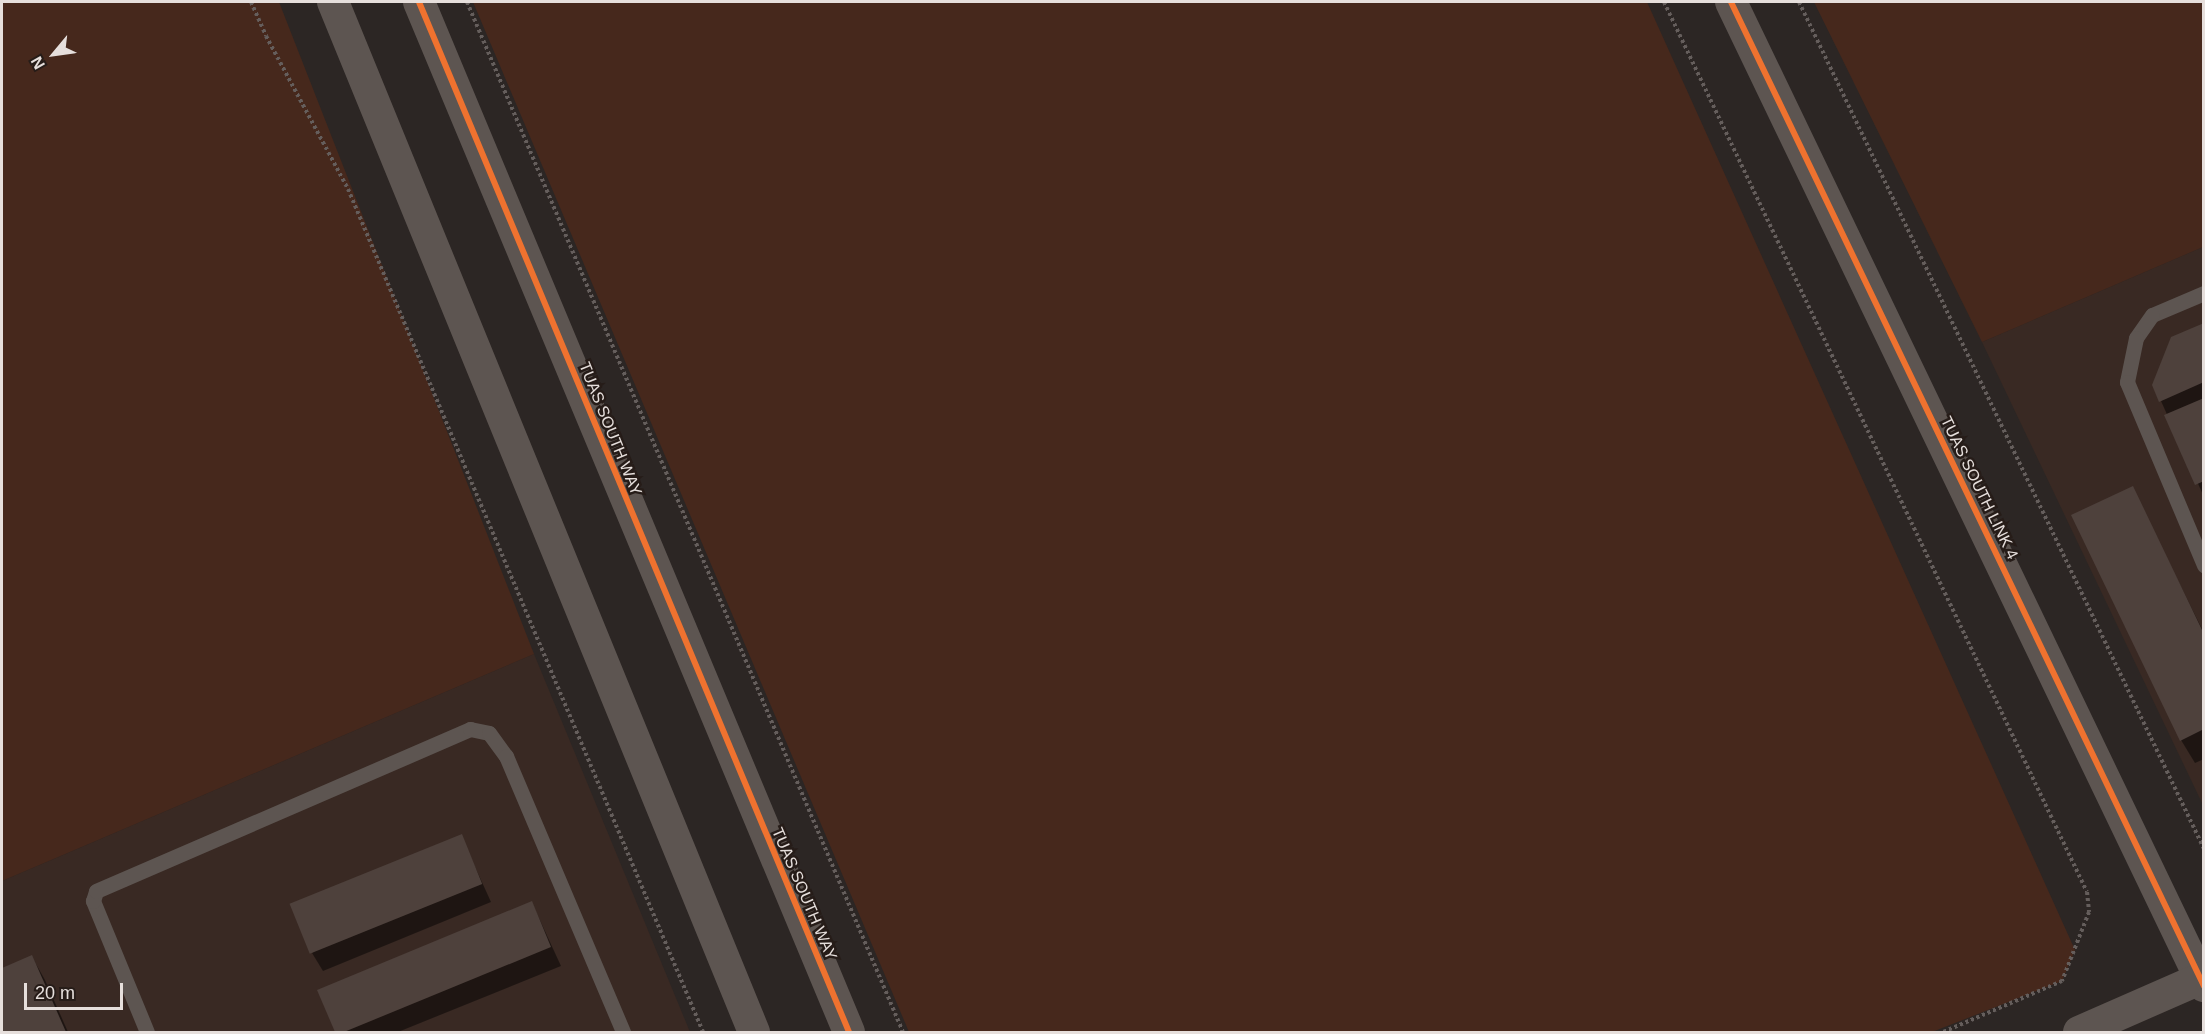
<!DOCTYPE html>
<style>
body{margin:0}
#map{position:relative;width:2205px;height:1034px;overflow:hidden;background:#2c2624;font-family:Arial,sans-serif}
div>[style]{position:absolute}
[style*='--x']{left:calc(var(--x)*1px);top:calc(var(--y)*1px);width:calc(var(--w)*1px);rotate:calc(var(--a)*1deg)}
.built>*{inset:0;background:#392923}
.green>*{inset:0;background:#46281c}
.shadow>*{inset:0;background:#0007}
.building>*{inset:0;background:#4e413c;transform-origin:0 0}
.path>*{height:4px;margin-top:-2px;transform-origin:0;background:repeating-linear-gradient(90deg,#655e5c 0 3px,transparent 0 6px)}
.service>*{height:15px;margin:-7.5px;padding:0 7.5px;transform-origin:7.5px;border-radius:7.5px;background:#5d5551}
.minor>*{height:32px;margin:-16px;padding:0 16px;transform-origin:16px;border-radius:16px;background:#5d5551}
.cycleway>*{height:6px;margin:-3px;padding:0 3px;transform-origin:3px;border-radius:3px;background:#ef722f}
span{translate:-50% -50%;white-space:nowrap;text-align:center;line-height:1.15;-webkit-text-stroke:5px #261c18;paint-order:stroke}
.street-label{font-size:16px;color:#e6dfdc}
.frame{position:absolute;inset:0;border:3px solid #e6dfdc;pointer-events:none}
.north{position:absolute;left:24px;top:24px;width:60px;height:60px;-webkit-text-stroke:4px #261c18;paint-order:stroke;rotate:241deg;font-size:16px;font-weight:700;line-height:24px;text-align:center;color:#e6dfdc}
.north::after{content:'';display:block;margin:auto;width:21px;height:27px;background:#e6dfdc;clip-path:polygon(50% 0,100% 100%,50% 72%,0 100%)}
.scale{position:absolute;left:24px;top:983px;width:99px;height:27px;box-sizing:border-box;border:3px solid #e6dfdc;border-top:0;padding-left:8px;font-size:18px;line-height:21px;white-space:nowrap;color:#e6dfdc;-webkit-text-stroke:4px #261c18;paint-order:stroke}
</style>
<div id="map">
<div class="built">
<div style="clip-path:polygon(2203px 247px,2203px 805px,1982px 342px)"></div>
<div style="clip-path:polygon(534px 654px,690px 1032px,2px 1032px,2px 881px)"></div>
</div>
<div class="green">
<div style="clip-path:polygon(2px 2px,279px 2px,534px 654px,2px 881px)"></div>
<div style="clip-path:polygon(473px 2px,1647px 2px,2075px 950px,2062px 981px,1932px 1032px,909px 1032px)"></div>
<div style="clip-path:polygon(1814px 2px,2203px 2px,2203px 247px,1982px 342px)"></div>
</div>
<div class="shadow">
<div style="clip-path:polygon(2204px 325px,2204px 497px,2161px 401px)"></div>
<div style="clip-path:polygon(2132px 488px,2204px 633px,2204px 759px,2195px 763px,2181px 740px)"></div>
<div style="clip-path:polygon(461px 836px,491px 902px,323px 971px,312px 953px)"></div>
<div style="clip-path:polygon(532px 903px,561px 966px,398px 1032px,336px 1032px,319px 991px)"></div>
<div style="clip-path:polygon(32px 957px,45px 980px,68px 1032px,2px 1032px,2px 970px)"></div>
</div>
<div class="building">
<div style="clip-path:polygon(2204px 323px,2204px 382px,2159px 402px,2152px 385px,2171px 337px)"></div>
<div style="clip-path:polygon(2204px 398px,2204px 481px,2195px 485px,2164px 415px)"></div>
<div style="clip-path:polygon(2133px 486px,2204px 634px,2204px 729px,2180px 741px,2071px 515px)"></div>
<div style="left:462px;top:834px;width:54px;height:186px;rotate:68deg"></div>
<div style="clip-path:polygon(532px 901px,551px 947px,344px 1032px,335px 1032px,317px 990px)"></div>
<div style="clip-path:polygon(32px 955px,66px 1032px,2px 1032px,2px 968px)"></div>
</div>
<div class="path">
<div style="--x:251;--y:2;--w:37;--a:66"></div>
<div style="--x:266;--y:36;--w:174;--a:61.8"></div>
<div style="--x:348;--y:189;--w:915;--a:67.16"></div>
<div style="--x:467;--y:2;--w:1118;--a:67.06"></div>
<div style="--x:1664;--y:2;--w:985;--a:64.58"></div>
<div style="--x:2087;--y:892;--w:20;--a:84"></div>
<div style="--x:2089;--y:912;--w:74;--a:111.4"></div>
<div style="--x:2062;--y:981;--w:129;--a:156.8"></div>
<div style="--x:1799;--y:2;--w:939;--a:64.44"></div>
</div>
<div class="service">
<div style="--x:2204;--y:293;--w:56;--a:157.1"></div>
<div style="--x:2152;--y:315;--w:28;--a:125"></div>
<div style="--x:2136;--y:338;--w:45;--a:101.6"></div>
<div style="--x:2127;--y:382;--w:199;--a:67.2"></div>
<div style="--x:147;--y:1032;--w:142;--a:-112.4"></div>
<div style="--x:93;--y:901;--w:10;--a:-73"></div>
<div style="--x:96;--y:891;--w:408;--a:-23.4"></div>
<div style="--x:470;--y:729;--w:19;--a:12"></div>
<div style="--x:489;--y:733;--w:29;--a:54"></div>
<div style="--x:506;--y:756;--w:300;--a:67"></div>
</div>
<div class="minor">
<div style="--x:333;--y:2;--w:1113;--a:67.77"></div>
<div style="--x:419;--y:2;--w:1116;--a:67.34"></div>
<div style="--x:1731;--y:2;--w:1092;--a:64.33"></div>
<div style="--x:2079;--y:1032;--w:137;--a:-23.7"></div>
</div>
<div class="cycleway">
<div style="--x:419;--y:2;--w:1116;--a:67.34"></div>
<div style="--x:1731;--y:2;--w:1092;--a:64.33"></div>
</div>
<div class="street-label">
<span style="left:610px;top:429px;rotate:68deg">TUAS SOUTH WAY</span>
<span style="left:1979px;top:488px;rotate:64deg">TUAS SOUTH LINK 4</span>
<span style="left:804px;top:894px;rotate:67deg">TUAS SOUTH WAY</span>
</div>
<div class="frame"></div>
<div class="north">N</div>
<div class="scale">20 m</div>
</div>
